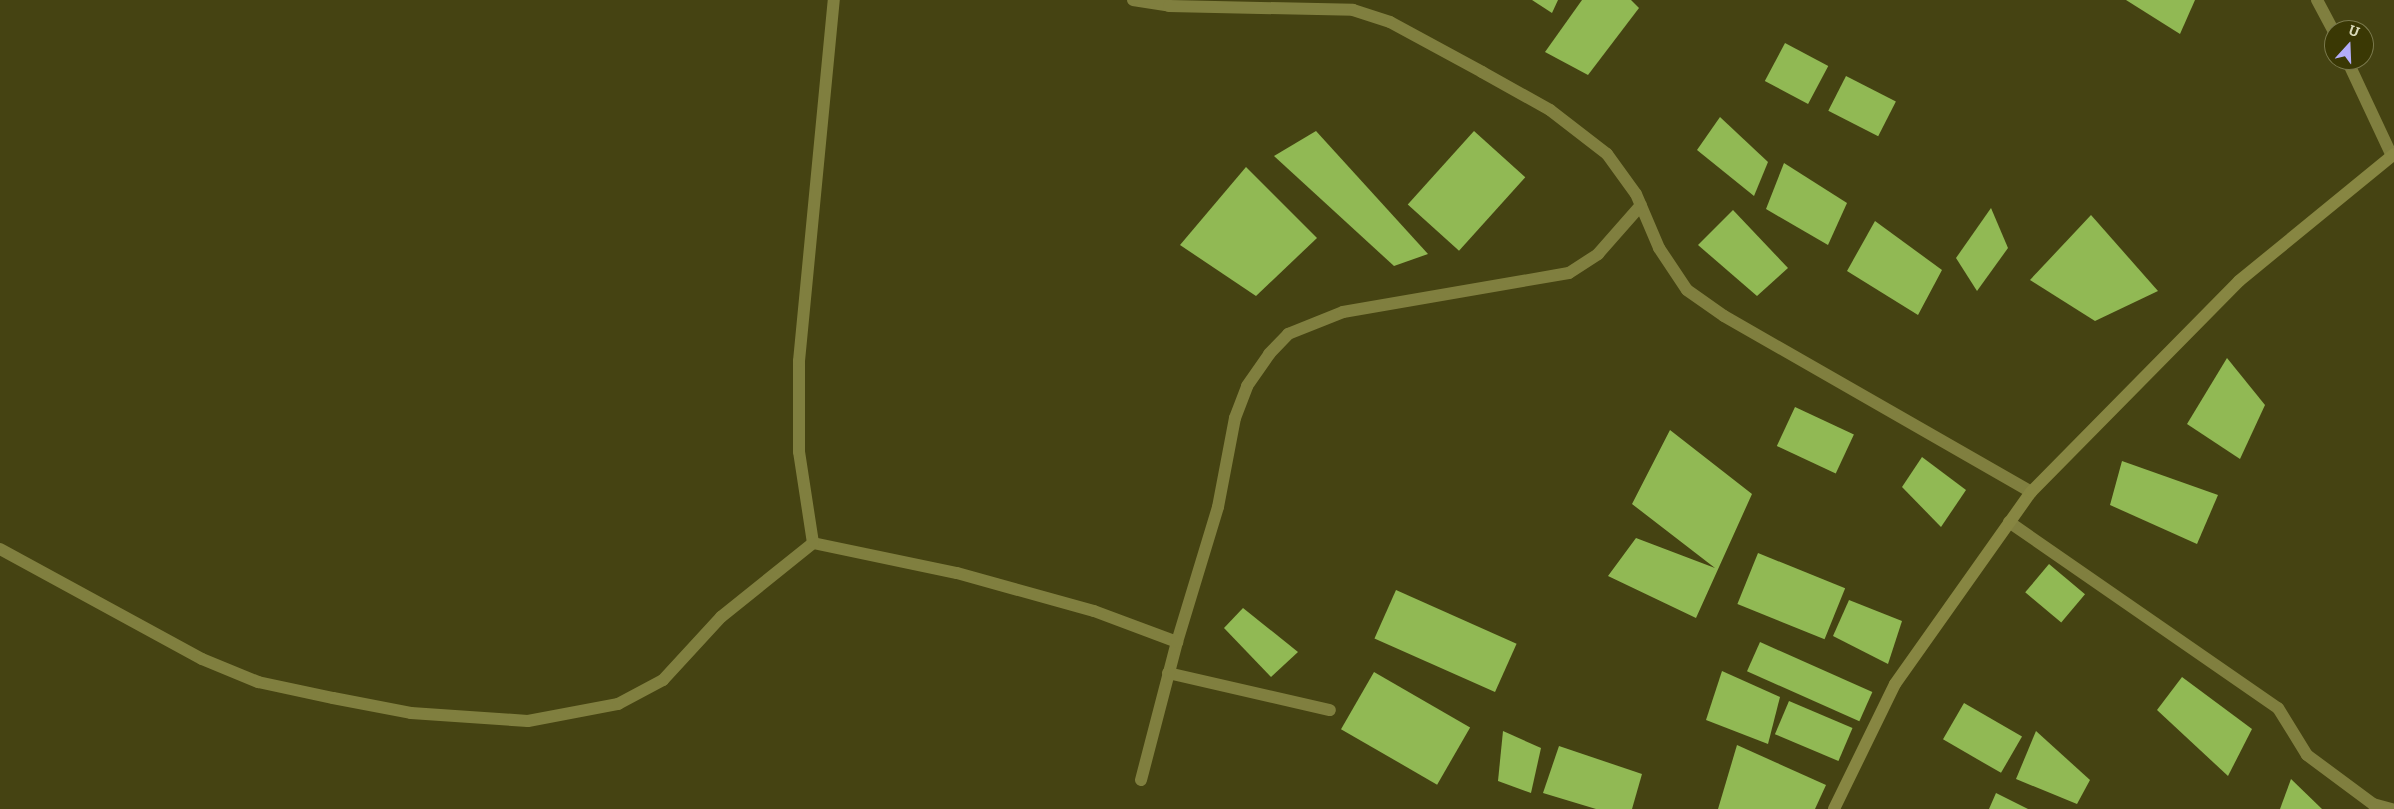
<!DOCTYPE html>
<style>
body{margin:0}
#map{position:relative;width:2394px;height:809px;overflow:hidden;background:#454312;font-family:Bitter,serif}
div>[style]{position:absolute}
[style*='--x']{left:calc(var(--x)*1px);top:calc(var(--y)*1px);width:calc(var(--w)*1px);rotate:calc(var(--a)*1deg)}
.building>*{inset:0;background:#91b954;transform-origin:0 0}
.street>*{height:12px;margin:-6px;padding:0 6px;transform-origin:6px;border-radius:6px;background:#807f3f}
.secondary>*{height:12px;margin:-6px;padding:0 6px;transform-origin:6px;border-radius:6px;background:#878642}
span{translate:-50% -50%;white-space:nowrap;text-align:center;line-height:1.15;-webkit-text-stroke:5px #3a3804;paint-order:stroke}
.north{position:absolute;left:2324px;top:20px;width:50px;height:50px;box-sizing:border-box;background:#3a3804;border:1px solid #7a794d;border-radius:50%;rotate:20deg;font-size:14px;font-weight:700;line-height:20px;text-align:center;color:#dadaba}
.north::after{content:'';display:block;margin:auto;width:18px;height:22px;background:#b3adf9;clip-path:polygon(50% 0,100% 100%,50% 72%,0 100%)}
</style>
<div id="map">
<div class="building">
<div style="clip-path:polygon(1532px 0,1558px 0,1552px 13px)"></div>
<div style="clip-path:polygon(1582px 0,1631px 0,1639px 8px,1588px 75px,1545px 52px)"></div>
<div style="clip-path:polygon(2126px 0,2195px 0,2180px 34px)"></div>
<div style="left:1785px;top:43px;width:49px;height:43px;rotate:28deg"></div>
<div style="left:1846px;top:76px;width:56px;height:39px;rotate:27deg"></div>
<div style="clip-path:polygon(1720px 117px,1768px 162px,1754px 196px,1697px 150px)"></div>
<div style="clip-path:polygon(1316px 131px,1428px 254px,1394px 266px,1274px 156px)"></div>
<div style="left:1474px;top:131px;width:69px;height:99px;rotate:42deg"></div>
<div style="clip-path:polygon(1784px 163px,1847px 203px,1828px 245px,1766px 209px)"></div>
<div style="clip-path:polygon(1246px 167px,1317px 238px,1256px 296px,1180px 245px)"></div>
<div style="clip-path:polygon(1991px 208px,2008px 248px,1977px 291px,1956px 258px)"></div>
<div style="clip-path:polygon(1733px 210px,1788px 268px,1757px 296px,1698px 245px)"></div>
<div style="clip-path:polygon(2091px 215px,2158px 291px,2095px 321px,2030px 280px)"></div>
<div style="clip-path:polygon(1875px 221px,1942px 270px,1918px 315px,1847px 271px)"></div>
<div style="clip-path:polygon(2227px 358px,2265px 405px,2240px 459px,2187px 424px)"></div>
<div style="left:1795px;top:407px;width:65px;height:43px;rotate:25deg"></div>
<div style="clip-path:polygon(1670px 430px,1752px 494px,1696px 618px,1608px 576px,1636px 538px,1715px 568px,1632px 504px)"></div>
<div style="clip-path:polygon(1922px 457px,1966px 490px,1941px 527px,1902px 487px)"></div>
<div style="clip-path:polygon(2122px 461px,2218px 495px,2197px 544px,2110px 505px)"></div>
<div style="left:1758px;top:553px;width:94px;height:55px;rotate:22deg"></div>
<div style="left:2049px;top:564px;width:47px;height:37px;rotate:40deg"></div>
<div style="left:1396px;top:590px;width:132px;height:53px;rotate:24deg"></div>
<div style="clip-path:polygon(1849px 600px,1902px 621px,1888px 664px,1833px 636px)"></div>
<div style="clip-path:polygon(1243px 608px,1298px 652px,1271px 677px,1224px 628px)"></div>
<div style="left:1760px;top:642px;width:123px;height:32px;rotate:24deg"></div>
<div style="clip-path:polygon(1722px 671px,1780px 697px,1768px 744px,1706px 720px)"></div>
<div style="left:1374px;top:672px;width:111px;height:66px;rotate:30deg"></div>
<div style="clip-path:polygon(2182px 677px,2252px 729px,2228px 776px,2157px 710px)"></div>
<div style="left:1789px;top:701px;width:69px;height:36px;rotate:23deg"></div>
<div style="left:1964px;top:703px;width:67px;height:42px;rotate:30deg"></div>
<div style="clip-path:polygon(1503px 731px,1541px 748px,1531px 793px,1498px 781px)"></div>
<div style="clip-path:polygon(2036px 731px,2090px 780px,2077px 804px,2016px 779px)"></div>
<div style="clip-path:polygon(1737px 745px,1826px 785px,1815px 809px,1718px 809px)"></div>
<div style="clip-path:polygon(1559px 746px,1642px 774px,1632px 809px,1596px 809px,1543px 793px)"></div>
<div style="clip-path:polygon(2291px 779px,2322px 809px,2280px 809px)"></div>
<div style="clip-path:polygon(1996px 793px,2028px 809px,1989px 809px)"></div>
</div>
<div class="street">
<div style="--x:1133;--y:0;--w:36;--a:9"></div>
<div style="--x:1169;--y:6;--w:184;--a:1.2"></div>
<div style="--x:1353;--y:10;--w:39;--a:18"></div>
<div style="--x:1390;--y:22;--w:105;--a:28.5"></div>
<div style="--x:1482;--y:72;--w:78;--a:29.2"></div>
<div style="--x:1550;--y:110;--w:72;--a:37.7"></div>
<div style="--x:1607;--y:154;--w:49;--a:54.1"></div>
<div style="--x:1636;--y:194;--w:59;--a:66.9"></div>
<div style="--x:1659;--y:248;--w:50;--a:56.3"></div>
<div style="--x:1687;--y:290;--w:45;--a:35.1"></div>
<div style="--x:1724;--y:316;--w:354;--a:29.8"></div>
<div style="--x:2317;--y:0;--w:36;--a:62"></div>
<div style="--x:2347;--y:60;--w:106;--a:64.9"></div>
<div style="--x:2009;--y:522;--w:327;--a:34.7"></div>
<div style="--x:2278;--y:708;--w:55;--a:58.3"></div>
<div style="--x:2307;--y:755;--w:82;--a:36.6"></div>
<div style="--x:2373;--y:804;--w:20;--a:15"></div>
<div style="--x:813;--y:543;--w:147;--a:11.8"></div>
<div style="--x:957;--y:573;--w:142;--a:15.5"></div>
<div style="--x:1094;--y:611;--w:89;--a:20.5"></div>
<div style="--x:0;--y:549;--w:230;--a:28.6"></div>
<div style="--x:202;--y:659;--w:61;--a:22.3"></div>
<div style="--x:258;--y:682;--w:77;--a:12"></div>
<div style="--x:333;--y:698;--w:79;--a:10.9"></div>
<div style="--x:411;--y:713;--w:117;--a:3.9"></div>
<div style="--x:528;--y:721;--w:92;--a:-10.7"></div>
<div style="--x:618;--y:704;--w:51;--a:-28.1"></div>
<div style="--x:663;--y:680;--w:86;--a:-47.4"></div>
<div style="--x:721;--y:617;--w:118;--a:-38.8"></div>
<div style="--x:813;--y:543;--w:92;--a:-98.7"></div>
<div style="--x:799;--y:452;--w:91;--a:-90"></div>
<div style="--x:799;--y:361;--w:363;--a:-84.5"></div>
<div style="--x:1168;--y:673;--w:166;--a:12.9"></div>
<div style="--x:1141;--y:780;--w:143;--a:-75.4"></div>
<div style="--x:1177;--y:642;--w:141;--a:-73.1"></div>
<div style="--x:1218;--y:507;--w:91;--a:-79.2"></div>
<div style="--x:1235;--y:418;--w:34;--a:-69"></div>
<div style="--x:1247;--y:386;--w:39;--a:-55"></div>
<div style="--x:1269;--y:354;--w:28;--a:-46"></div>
<div style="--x:1288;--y:334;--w:59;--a:-21.8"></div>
<div style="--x:1343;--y:312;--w:229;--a:-9.8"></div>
<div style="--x:1569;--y:273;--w:35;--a:-33"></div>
<div style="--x:1598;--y:254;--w:65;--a:-48.7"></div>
</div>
<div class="secondary">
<div style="--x:1834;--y:809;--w:139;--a:-64"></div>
<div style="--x:1895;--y:684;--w:235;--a:-54.7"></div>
<div style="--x:2031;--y:492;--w:296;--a:-45.4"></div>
<div style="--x:2239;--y:281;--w:200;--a:-39.3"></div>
</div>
<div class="north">U</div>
</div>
